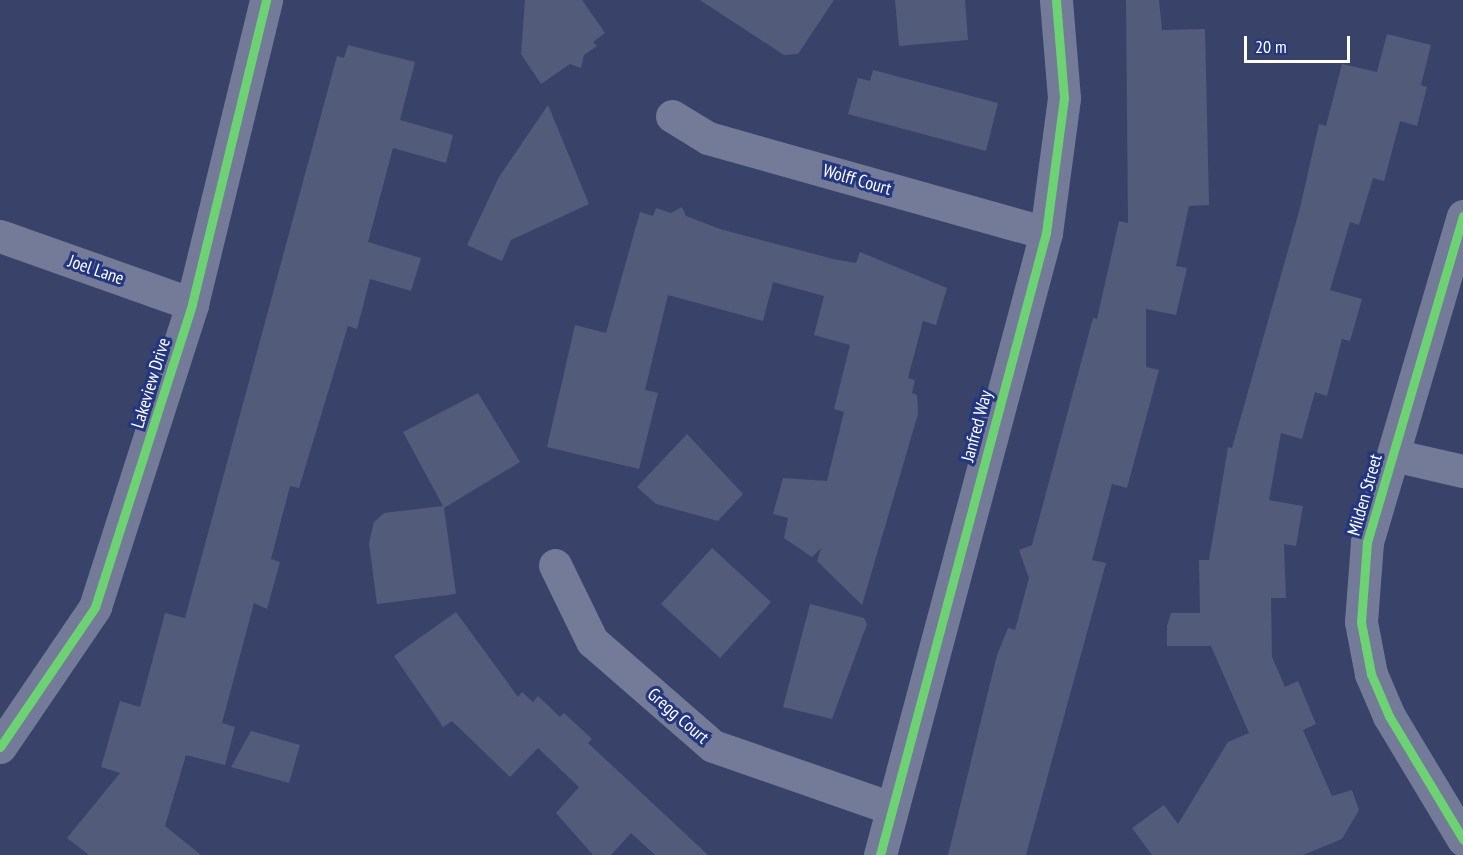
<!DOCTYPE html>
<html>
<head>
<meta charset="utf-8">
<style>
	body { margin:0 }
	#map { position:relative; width:1463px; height:855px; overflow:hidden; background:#39436a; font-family:"PT Sans Narrow",sans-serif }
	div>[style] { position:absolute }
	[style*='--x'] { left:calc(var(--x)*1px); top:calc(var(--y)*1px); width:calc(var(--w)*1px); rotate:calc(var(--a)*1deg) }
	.building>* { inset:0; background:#525b7a }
	.minor>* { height:33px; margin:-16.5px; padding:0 16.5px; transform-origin:16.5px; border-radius:16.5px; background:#747b98 }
	.cycleway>* { height:9px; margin:-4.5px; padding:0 4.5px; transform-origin:4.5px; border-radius:4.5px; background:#6cd273 }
	span { translate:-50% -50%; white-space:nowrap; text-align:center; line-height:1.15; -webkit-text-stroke:6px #24367f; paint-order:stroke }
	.street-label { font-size:18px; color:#fff }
	.scale { position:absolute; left:1244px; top:36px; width:106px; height:27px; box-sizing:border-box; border:3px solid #fff; border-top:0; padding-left:8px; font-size:18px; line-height:21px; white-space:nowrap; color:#fff; -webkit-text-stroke:4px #24367f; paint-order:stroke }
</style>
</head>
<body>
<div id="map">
	<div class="building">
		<div style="clip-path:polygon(525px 0,582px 0,605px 33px,593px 42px,597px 46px,584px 55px,581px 68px,570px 64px,541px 84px,521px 54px)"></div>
		<div style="clip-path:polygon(700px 0,834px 0,798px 54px,784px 55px)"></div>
		<div style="clip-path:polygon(895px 0,965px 0,968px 40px,899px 46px)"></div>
		<div style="clip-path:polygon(1126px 0,1159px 0,1162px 30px,1205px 29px,1209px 205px,1189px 206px,1176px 266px,1187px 268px,1176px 315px,1146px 309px,1146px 367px,1159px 370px,1127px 488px,1112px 484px,1092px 560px,1106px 563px,1026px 855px,948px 855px,997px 655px,1008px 628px,1015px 630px,1029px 578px,1019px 550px,1032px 545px,1093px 318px,1097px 319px,1119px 221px,1128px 223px)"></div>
		<div style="clip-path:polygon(1387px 34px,1431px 45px,1421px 85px,1427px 87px,1417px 126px,1400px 121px,1384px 181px,1373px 178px,1359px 225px,1350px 222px,1330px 290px,1362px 299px,1350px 341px,1342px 339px,1327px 396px,1315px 392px,1302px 439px,1281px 433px,1269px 500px,1303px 506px,1296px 546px,1284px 544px,1286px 598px,1271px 598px,1272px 657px,1285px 687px,1298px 681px,1316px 724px,1303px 730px,1332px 796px,1352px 790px,1359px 810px,1342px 839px,1303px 855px,1152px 855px,1132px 828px,1164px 805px,1178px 824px,1228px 742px,1249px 733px,1211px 646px,1167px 646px,1167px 626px,1171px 613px,1200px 613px,1199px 560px,1209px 560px,1228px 447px,1232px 448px,1300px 208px,1319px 124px,1326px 126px,1342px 64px,1377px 72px)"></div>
		<div style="clip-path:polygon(348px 45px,415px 62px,400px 120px,453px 135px,446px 163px,393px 148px,368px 242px,421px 258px,411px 291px,370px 279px,357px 329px,348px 326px,299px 488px,290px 486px,271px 559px,280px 562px,267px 609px,254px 603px,222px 723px,235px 727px,225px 765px,186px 755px,165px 826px,201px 855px,89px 855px,67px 838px,120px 773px,101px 767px,120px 701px,140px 707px,165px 613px,185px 618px,337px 56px,344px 58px)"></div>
		<div style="clip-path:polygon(873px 70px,998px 103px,986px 151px,848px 114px,858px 78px,870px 81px)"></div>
		<div style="clip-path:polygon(548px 105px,589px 204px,511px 240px,502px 261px,467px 245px,499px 177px)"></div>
		<div style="clip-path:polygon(682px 207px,686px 216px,720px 229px,833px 259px,856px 263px,860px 252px,947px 288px,936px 325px,923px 321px,908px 378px,915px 380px,912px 393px,917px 395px,918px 414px,862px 605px,817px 561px,821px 548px,812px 557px,784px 538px,788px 518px,773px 514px,783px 478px,827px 481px,844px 412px,834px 409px,850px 345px,814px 335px,824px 296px,773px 282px,763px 321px,668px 295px,645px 390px,658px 393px,639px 469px,547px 447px,575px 325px,606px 333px,640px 212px,653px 216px,656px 208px,671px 213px)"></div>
		<div style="clip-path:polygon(478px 393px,520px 462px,444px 508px,456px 594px,377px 604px,369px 543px,374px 522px,384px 513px,443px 506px,403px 432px)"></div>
		<div style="clip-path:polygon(687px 434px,743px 494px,718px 521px,656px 504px,637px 487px)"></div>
		<div style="clip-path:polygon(712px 548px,771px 602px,720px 658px,661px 604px)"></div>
		<div style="clip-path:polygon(810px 604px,864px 618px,867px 624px,832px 719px,783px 707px)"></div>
		<div style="clip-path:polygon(456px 612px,518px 697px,522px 692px,533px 702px,538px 696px,560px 717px,564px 713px,592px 739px,588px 743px,708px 855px,655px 855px,631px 833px,611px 855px,593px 855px,556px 813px,579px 787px,538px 748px,510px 777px,452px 721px,443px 727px,394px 656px)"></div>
		<div style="clip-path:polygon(251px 731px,300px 745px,289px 783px,231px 767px)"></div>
	</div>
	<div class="minor">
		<div style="--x:672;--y:116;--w:42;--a:31.4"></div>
		<div style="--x:708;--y:138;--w:351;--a:15.7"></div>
		<div style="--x:1463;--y:216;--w:340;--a:106.4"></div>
		<div style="--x:1367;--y:542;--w:80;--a:94.3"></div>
		<div style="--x:1361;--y:622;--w:53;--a:79.1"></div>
		<div style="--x:1371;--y:674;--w:46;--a:66.8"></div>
		<div style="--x:1389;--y:716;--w:144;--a:59"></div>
		<div style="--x:0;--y:236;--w:204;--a:19.5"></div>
		<div style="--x:1393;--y:455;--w:72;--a:12.9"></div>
		<div style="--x:555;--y:565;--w:85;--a:64"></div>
		<div style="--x:592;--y:641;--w:160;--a:41"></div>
		<div style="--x:713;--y:746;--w:188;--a:19.2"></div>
		<div style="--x:0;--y:747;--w:169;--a:-55.8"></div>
		<div style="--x:95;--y:607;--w:318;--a:-72.2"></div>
		<div style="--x:192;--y:304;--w:313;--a:-76.3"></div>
		<div style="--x:880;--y:855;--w:644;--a:-75.06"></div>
		<div style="--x:1046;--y:233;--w:136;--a:-82.4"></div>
		<div style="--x:1064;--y:98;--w:98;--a:-94.7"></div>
	</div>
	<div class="cycleway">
		<div style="--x:1463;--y:216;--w:340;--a:106.4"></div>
		<div style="--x:1367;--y:542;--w:80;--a:94.3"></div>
		<div style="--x:1361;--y:622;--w:53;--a:79.1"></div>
		<div style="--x:1371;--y:674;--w:46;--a:66.8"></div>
		<div style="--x:1389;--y:716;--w:144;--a:59"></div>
		<div style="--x:0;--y:747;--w:169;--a:-55.8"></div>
		<div style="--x:95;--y:607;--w:318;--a:-72.2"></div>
		<div style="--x:192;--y:304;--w:313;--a:-76.3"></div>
		<div style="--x:880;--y:855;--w:644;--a:-75.06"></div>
		<div style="--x:1046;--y:233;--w:136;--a:-82.4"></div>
		<div style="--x:1064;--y:98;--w:98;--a:-94.7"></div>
	</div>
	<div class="street-label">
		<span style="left:857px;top:180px;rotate:16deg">Wolff Court</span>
		<span style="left:96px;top:270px;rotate:19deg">Joel Lane</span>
		<span style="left:151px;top:383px;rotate:-73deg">Lakeview Drive</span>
		<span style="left:977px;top:426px;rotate:-75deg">Janfred Way</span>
		<span style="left:1365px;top:495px;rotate:-74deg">Milden Street</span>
		<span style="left:678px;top:716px;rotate:41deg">Gregg Court</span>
	</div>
	<div class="scale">20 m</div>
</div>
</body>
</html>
